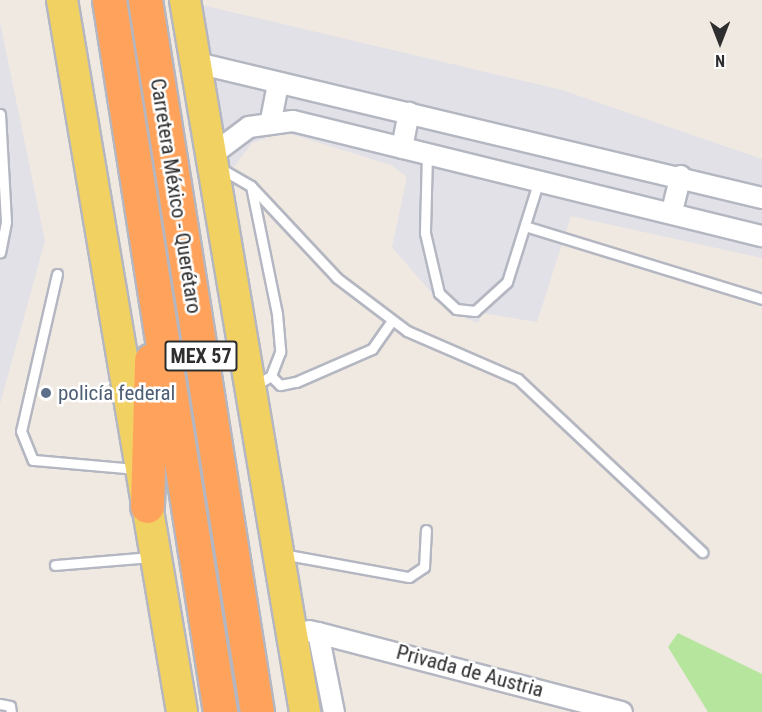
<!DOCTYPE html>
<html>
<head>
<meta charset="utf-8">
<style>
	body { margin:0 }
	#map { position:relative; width:762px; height:712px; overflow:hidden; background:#efe9e1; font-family:"Roboto Condensed",sans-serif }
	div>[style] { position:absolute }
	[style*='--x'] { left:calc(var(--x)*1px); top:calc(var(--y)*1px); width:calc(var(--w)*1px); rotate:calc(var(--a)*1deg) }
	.industrial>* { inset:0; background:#e3e1e8 }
	.green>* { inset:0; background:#b6e59e }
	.roads { filter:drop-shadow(2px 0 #b4b7c1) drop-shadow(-2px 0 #b4b7c1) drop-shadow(0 2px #b4b7c1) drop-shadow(0 -2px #b4b7c1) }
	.lane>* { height:9px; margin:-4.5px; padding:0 4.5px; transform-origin:4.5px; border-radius:4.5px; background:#fff }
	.street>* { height:20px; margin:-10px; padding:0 10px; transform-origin:10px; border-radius:10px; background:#fff }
	.primary>* { height:30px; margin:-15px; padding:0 15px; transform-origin:15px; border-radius:15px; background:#f2d163 }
	.highway>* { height:33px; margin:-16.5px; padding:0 16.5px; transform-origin:16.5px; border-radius:16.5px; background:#ffa35c }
	.dots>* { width:16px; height:16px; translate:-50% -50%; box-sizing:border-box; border:3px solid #fff; border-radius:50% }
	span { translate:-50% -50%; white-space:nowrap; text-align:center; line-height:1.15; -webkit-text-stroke:5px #fff; paint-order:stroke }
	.shield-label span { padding:2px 4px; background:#fff; border:2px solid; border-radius:4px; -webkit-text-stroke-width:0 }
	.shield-label { font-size:20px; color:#2e2e2e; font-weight:700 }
	.street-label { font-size:21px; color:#2e2e2e }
	.service-label { font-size:21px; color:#4e5e75 }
	.left { translate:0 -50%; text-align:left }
	.north { position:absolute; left:690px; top:12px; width:60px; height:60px; -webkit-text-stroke:4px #fff; paint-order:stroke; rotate:180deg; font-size:16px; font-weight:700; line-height:24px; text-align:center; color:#2e2e2e }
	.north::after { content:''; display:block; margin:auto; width:21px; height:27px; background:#2e2e2e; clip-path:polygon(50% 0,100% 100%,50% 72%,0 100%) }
</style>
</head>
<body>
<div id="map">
	<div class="industrial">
		<div style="clip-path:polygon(202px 5px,562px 90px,762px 159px,762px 258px,571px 216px,537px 322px,482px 313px,478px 323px,448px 312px,392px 247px,407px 177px,391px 165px,284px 132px,252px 143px,225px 179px)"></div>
		<div style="clip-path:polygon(0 22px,45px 241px,0 404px)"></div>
	</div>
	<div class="green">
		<div style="clip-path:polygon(678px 633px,762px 674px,762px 712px,708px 712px,668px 647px)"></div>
	</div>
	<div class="roads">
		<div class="lane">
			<div style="--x:0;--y:114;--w:108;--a:86.8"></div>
			<div style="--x:6;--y:222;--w:31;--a:101"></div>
			<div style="--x:427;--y:154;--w:79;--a:91.5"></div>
			<div style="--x:425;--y:233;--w:62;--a:76.9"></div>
			<div style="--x:439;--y:293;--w:23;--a:43"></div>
			<div style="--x:456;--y:309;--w:19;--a:6"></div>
			<div style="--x:475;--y:311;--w:43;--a:-42.2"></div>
			<div style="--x:507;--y:282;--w:107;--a:-72.6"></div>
			<div style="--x:218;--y:167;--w:38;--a:30"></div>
			<div style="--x:251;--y:186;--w:131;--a:78.5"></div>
			<div style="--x:277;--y:314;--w:38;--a:85"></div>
			<div style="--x:280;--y:352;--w:26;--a:111"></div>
			<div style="--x:271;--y:376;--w:20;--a:150"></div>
			<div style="--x:251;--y:186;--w:126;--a:46.9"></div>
			<div style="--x:337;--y:278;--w:88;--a:37.1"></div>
			<div style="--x:407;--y:331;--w:121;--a:23.4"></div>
			<div style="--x:518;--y:379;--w:253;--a:43.2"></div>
			<div style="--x:525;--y:226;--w:248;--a:17.1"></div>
			<div style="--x:57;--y:274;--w:161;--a:102.9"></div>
			<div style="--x:21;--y:431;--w:31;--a:68"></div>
			<div style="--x:33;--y:460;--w:103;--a:5"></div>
			<div style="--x:271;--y:376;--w:13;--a:45"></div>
			<div style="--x:280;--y:385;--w:16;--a:-11"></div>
			<div style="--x:296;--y:382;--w:83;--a:-23.5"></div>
			<div style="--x:372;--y:349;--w:35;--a:-55"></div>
			<div style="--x:282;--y:554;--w:129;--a:10.3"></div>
			<div style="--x:409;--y:577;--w:18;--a:-34"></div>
			<div style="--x:424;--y:567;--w:37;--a:-87"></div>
			<div style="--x:55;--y:565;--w:98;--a:-4.7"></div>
			<div style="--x:0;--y:704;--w:10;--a:11"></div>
			<div style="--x:10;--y:706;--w:6;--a:81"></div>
		</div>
		<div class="street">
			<div style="--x:197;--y:63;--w:581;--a:13.44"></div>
			<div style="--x:271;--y:120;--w:38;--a:-79"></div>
			<div style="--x:402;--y:148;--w:36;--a:-79"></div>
			<div style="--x:213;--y:154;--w:45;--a:-36.9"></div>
			<div style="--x:249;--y:127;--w:44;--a:-7.8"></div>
			<div style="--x:293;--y:121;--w:483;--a:13.8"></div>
			<div style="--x:672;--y:211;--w:36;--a:-76"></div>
			<div style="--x:309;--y:631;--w:9;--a:13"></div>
			<div style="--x:318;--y:633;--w:81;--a:78.6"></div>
			<div style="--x:318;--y:633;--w:314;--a:14.6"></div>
		</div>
		<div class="primary">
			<div style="--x:62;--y:0;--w:722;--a:80.43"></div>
			<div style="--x:185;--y:0;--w:722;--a:80.43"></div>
		</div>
		<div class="highway">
			<div style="--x:109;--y:0;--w:721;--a:81.14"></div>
			<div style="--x:145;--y:0;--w:721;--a:81.06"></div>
			<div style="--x:147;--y:506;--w:146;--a:-88.4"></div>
		</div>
	</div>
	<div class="dots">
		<div style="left:46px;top:393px;background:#5c6f8a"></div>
	</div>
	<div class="shield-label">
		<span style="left:201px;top:356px">MEX 57</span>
	</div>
	<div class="street-label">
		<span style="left:176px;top:196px;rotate:81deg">Carretera México - Querétaro</span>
		<span style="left:470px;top:671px;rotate:15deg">Privada de Austria</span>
	</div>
	<div class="service-label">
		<span class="left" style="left:58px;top:393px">policía federal</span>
	</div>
	<div class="north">N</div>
</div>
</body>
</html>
